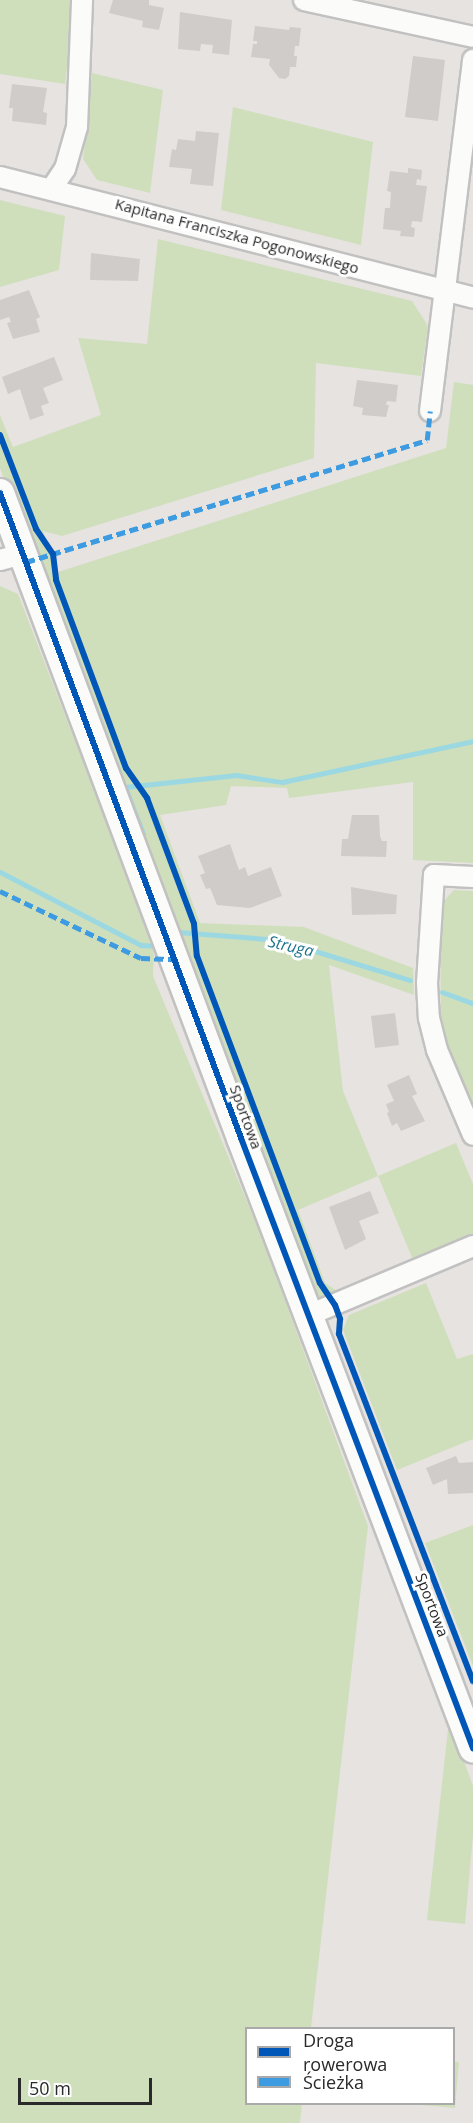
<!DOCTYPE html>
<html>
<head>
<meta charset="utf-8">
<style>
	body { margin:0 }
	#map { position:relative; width:473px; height:2123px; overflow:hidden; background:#e7e3e0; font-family:"Open Sans",sans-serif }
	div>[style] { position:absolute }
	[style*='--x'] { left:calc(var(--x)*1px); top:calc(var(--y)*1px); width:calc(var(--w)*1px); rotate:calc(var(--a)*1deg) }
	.green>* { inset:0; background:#cfdfbc }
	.stream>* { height:5px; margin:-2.5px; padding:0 2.5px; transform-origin:2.5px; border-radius:2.5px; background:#9bd8e1 }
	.building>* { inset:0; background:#cfccc9 }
	.roads { filter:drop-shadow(2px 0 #c2c1c1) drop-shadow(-2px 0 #c2c1c1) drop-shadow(0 2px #c2c1c1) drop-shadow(0 -2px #c2c1c1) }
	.street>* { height:20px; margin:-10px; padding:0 10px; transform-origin:10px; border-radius:10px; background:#fbfbfa }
	.secondary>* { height:28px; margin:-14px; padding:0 14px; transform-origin:14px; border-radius:14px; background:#fbfbfa }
	.quiet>* { height:4.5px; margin-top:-2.25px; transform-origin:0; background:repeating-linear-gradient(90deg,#3d9ce1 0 9px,transparent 0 13.5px) }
	.cycleway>* { height:6px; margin:-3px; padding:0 3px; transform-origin:3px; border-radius:3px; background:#0057b8 }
	span { translate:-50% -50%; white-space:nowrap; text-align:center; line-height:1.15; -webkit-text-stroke:6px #fff; paint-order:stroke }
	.street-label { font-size:15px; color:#2a2a2a }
	.water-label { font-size:16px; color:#1b738c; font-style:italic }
	.legend { position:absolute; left:245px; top:2027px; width:210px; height:78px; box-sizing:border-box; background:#fff; border:2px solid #aaa; margin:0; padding:8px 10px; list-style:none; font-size:18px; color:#2a2a2a }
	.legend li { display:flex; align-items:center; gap:12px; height:30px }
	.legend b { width:30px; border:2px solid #aaa }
	.scale { position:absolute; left:18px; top:2078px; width:134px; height:27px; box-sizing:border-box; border:3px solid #2a2a2a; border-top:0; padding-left:8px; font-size:18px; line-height:21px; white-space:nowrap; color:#2a2a2a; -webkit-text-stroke:4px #fff; paint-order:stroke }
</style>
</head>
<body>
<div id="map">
	<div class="green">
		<div style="clip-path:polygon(0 0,70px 0,73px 19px,65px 84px,0 74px)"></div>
		<div style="clip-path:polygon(92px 73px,163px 90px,150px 193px,97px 180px,83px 159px)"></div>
		<div style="clip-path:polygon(233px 107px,373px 142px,361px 245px,221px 210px)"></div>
		<div style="clip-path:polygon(0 200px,65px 216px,59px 270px,0 287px)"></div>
		<div style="clip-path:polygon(158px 239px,412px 301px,428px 326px,421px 376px,316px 363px,314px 458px,62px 536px,43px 531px,58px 572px,446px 448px,454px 382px,473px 385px,473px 863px,413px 860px,413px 782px,289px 798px,287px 788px,231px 786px,226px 805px,160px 815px,200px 923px,304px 927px,413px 968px,414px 995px,329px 965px,343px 1091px,378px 1176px,456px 1143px,473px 1184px,473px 1234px,413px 1260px,378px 1176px,298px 1210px,325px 1283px,339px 1292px,323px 1300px,313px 1297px,0 468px,0 415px,13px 447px,101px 415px,78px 338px,147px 344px)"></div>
		<div style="clip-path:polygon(0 586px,18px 594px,148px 929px,154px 954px,153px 976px,261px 1235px,368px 1526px,311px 2028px,246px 2028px,246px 2104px,302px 2104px,300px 2123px,0 2123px)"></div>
		<div style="clip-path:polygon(454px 890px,473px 891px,473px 1115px,441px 1035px,440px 905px)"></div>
		<div style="clip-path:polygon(426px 1283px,457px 1359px,473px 1354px,473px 1439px,397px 1470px,343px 1330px,349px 1315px)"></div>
		<div style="clip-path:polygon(473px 1525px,473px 1666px,425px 1543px)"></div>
		<div style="clip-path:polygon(449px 1720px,473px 1786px,473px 1835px,465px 1924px,427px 1920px)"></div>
		<div style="clip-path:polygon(454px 2062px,459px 2062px,455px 2108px,410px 2104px,454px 2104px)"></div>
	</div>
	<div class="stream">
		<div style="--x:143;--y:834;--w:50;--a:-111"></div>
		<div style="--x:125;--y:787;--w:112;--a:-6.2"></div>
		<div style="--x:236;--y:775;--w:47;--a:8.7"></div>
		<div style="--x:282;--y:782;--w:195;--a:-12.1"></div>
		<div style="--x:0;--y:872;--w:159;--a:27.4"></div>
		<div style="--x:141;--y:945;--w:15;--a:4"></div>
		<div style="--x:178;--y:932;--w:101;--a:4.5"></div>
		<div style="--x:279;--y:940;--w:137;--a:17"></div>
		<div style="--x:442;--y:992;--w:33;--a:20"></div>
	</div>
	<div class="building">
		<div style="clip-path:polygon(113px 0,149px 0,149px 5px,164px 8px,159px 30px,142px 27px,143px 21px,109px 13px)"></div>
		<div style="clip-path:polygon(180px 12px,232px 20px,229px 55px,212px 53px,213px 45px,201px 44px,200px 51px,178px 49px)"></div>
		<div style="clip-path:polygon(255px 26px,289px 30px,290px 27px,301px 28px,299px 46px,295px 46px,294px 56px,297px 56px,296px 67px,290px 67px,289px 76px,285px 79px,279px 78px,269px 65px,270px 59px,251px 57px,253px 44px,257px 44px,257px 41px,253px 41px)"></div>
		<div style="clip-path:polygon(413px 56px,445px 60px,438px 121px,405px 117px)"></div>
		<div style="clip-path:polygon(12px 84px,47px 88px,43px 112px,47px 113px,46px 125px,12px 121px,13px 108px,9px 108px)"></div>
		<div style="clip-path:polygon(196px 131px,219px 133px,213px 186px,190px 184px,192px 169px,169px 167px,172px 149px,176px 150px,178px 139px,195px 141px)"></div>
		<div style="clip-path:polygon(408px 168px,422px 170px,421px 180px,417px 179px,416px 185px,427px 186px,422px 222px,412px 221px,411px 227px,415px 228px,414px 237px,400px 236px,401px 231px,383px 229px,385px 208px,390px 208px,391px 192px,387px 191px,390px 171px,408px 173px)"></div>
		<div style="clip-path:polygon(91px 253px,140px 259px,138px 281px,90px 280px)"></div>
		<div style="clip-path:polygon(29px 290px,40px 317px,36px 319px,40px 332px,13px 339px,7px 323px,11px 322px,9px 317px,0 320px,0 300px)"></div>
		<div style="clip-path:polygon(54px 357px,63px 380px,43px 388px,49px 403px,41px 406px,44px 415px,30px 420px,20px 389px,8px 394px,2px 377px)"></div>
		<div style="clip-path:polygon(357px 380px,398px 385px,396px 402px,387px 401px,386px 405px,389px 405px,386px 417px,362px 415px,363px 408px,353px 406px)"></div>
		<div style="clip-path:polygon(352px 815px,379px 815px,380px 836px,382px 841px,387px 841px,386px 857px,341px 856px,342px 839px,348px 839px)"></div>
		<div style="clip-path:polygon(230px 844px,239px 870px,245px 867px,248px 876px,271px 867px,282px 896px,250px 908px,217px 905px,210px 888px,206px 889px,200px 875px,205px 873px,198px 856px)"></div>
		<div style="clip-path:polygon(351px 887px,397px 895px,396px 914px,352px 915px)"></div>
		<div style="clip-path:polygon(395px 1013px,399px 1045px,375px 1048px,371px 1016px)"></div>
		<div style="clip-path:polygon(409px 1075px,417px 1094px,412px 1096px,425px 1121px,401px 1131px,397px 1123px,392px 1126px,387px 1113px,389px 1112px,386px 1104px,394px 1101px,387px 1085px)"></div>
		<div style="clip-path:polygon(370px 1191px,379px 1213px,359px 1221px,366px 1239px,345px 1250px,329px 1207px)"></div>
		<div style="clip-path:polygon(456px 1456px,459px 1463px,473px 1462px,473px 1493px,448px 1494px,447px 1479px,433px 1485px,426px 1468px)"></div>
	</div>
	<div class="roads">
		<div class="street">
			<div style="--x:304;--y:0;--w:173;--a:12.3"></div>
			<div style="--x:0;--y:177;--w:488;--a:14.3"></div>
			<div style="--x:52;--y:188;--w:23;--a:-56"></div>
			<div style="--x:65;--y:169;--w:44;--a:-74.1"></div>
			<div style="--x:77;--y:127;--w:127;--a:-87.7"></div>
			<div style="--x:430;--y:411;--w:354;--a:-83"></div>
			<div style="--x:0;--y:560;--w:24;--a:-15"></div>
			<div style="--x:473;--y:877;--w:39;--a:-177"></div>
			<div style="--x:434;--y:875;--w:108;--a:93.7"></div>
			<div style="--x:427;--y:983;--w:35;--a:87"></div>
			<div style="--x:429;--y:1018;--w:33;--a:76"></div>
			<div style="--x:437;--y:1050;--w:92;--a:67"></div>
			<div style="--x:309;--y:1315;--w:178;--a:-22.8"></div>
		</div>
		<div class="secondary">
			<div style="--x:0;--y:493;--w:689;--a:69.51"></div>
			<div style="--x:241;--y:1138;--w:653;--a:69.18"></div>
		</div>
	</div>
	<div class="quiet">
		<div style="--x:26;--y:562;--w:419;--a:-16.9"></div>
		<div style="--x:427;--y:440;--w:29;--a:-84"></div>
		<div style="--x:0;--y:891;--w:156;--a:25.4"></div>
		<div style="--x:141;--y:958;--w:34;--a:2"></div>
	</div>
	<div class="cycleway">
		<div style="--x:0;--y:435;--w:101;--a:69"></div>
		<div style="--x:36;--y:529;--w:30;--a:56"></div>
		<div style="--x:53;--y:554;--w:26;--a:83"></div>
		<div style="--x:56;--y:580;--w:201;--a:69.6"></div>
		<div style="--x:126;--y:768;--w:37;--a:55"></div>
		<div style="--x:147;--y:798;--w:134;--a:69.5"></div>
		<div style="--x:194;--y:924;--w:32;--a:85"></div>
		<div style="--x:197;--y:956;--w:349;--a:69.4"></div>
		<div style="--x:320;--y:1283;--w:27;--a:56"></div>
		<div style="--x:335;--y:1305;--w:15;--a:70"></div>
		<div style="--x:340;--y:1319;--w:15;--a:94"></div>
		<div style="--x:339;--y:1334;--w:372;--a:68.9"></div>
		<div style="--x:0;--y:493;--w:689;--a:69.51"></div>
		<div style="--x:241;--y:1138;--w:653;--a:69.18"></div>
	</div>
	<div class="street-label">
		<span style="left:237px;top:236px;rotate:15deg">Kapitana Franciszka Pogonowskiego</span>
		<span style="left:246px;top:1117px;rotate:70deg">Sportowa</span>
		<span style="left:432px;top:1605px;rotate:69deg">Sportowa</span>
	</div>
	<div class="water-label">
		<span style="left:291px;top:946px;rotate:13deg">Struga</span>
	</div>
	<ul class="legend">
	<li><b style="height:8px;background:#0057b8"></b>Droga rowerowa</li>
	<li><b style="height:8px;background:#3d9ce1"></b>Ścieżka</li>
	</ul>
	<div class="scale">50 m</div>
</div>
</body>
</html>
